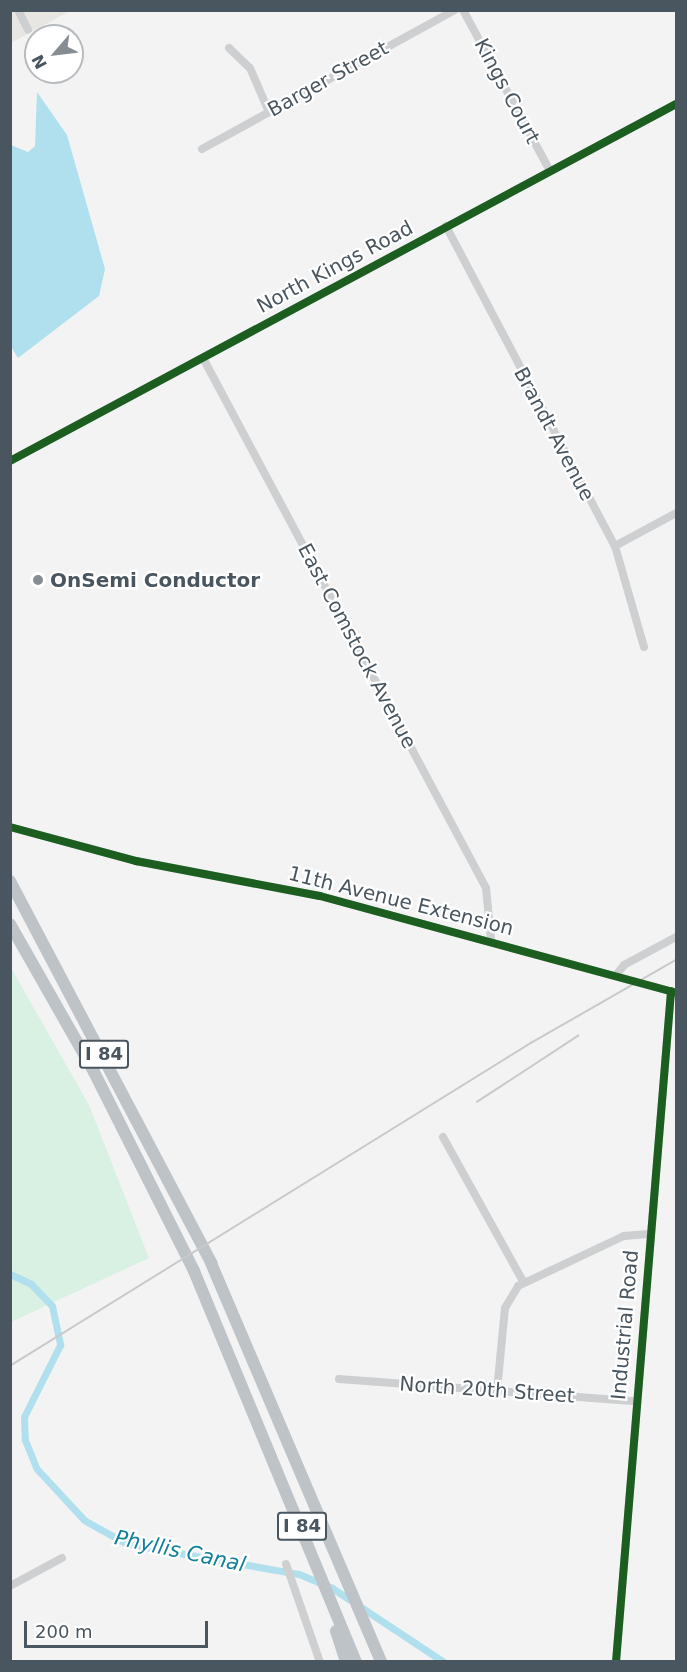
<!DOCTYPE html>
<html>
<head>
<meta charset="utf-8">
<style>
	body { margin:0 }
	#map { position:relative; width:687px; height:1672px; overflow:hidden; background:#f3f3f3; font-family:"DejaVu Sans",sans-serif }
	div>[style] { position:absolute }
	[style*='--x'] { left:calc(var(--x)*1px); top:calc(var(--y)*1px); width:calc(var(--w)*1px); rotate:calc(var(--a)*1deg) }
	.commercial>* { inset:0; background:#e7e6e2 }
	.green>* { inset:0; background:#d9f1e2 }
	.water>* { inset:0; background:#b0e0ed }
	.canal>* { height:7px; margin:-3.5px; padding:0 3.5px; transform-origin:3.5px; border-radius:3.5px; background:#b0e0ed }
	.minor>* { height:8px; margin:-4px; padding:0 4px; transform-origin:4px; border-radius:4px; background:#cdcfd1 }
	.highway>* { height:12px; margin:-6px; padding:0 6px; transform-origin:6px; border-radius:6px; background:#bec3c8 }
	.rail>* { height:1.5px; margin:-0.75px; padding:0 0.75px; transform-origin:0.75px; border-radius:0.75px; background:#c8c9cb }
	.cycleway>* { height:8px; margin:-4px; padding:0 4px; transform-origin:4px; border-radius:4px; background:#1b5e20 }
	.dots>* { width:16px; height:16px; translate:-50% -50%; box-sizing:border-box; border:3px solid #fff; border-radius:50% }
	span { translate:-50% -50%; white-space:nowrap; text-align:center; line-height:1.15; -webkit-text-stroke:4.5px #fff; paint-order:stroke }
	.shield-label span { padding:2px 4px; background:#fff; border:2px solid; border-radius:4px; -webkit-text-stroke-width:0 }
	.shield-label { font-size:18px; color:#4a565f; font-weight:700 }
	.street-label { font-size:20px; color:#4a565f }
	.poi-label { font-size:20px; color:#4a565f; font-weight:700 }
	.left { translate:0 -50%; text-align:left }
	.water-label { font-size:21px; color:#12809b; font-style:italic }
	.frame { position:absolute; inset:0; border:12px solid #4a565f; pointer-events:none }
	.north { position:absolute; left:24px; top:24px; width:60px; height:60px; box-sizing:border-box; background:#fff; border:2px solid #b7bbbf; border-radius:50%; rotate:242deg; font-size:16px; font-weight:700; line-height:24px; text-align:center; color:#4a565f }
	.north::after { content:''; display:block; margin:auto; width:21px; height:27px; background:#858d93; clip-path:polygon(50% 0,100% 100%,50% 72%,0 100%) }
	.scale { position:absolute; left:24px; top:1621px; width:184px; height:27px; box-sizing:border-box; border:3px solid #4a565f; border-top:0; padding-left:8px; font-size:18px; line-height:21px; white-space:nowrap; color:#4a565f; -webkit-text-stroke:4px #fff; paint-order:stroke }
</style>
</head>
<body>
<div id="map">
	<div class="commercial">
		<div style="clip-path:polygon(11px 11px,70px 11px,11px 43px)"></div>
	</div>
	<div class="green">
		<div style="clip-path:polygon(10px 966px,89px 1105px,149px 1258px,11px 1322px)"></div>
	</div>
	<div class="water">
		<div style="clip-path:polygon(37px 92px,67px 135px,105px 269px,99px 296px,18px 358px,10px 345px,11px 145px,28px 152px,35px 146px)"></div>
	</div>
	<div class="canal">
		<div style="--x:10;--y:1274;--w:23;--a:25"></div>
		<div style="--x:31;--y:1284;--w:30;--a:46"></div>
		<div style="--x:52;--y:1306;--w:40;--a:78"></div>
		<div style="--x:60;--y:1345;--w:80;--a:116.6"></div>
		<div style="--x:24;--y:1417;--w:23;--a:88"></div>
		<div style="--x:25;--y:1440;--w:31;--a:68"></div>
		<div style="--x:37;--y:1469;--w:69;--a:47.3"></div>
		<div style="--x:84;--y:1520;--w:49;--a:29.2"></div>
		<div style="--x:127;--y:1544;--w:175;--a:9.9"></div>
		<div style="--x:299;--y:1574;--w:36;--a:23"></div>
		<div style="--x:332;--y:1588;--w:134;--a:33.5"></div>
	</div>
	<div class="minor">
		<div style="--x:18;--y:10;--w:22;--a:63"></div>
		<div style="--x:463;--y:10;--w:183;--a:61.6"></div>
		<div style="--x:229;--y:48;--w:29;--a:44"></div>
		<div style="--x:250;--y:68;--w:48;--a:66.6"></div>
		<div style="--x:202;--y:149;--w:289;--a:-28.8"></div>
		<div style="--x:446;--y:226;--w:362;--a:62.2"></div>
		<div style="--x:615;--y:546;--w:105;--a:74"></div>
		<div style="--x:203;--y:358;--w:601;--a:61.9"></div>
		<div style="--x:486;--y:888;--w:51;--a:84.4"></div>
		<div style="--x:10;--y:461;--w:756;--a:-28.19"></div>
		<div style="--x:615;--y:546;--w:69;--a:-28.4"></div>
		<div style="--x:10;--y:827;--w:131;--a:15.1"></div>
		<div style="--x:136;--y:861;--w:187;--a:10.8"></div>
		<div style="--x:320;--y:896;--w:369;--a:15.2"></div>
		<div style="--x:616;--y:975;--w:13;--a:-51"></div>
		<div style="--x:624;--y:965;--w:59;--a:-28.3"></div>
		<div style="--x:443;--y:1137;--w:167;--a:61"></div>
		<div style="--x:339;--y:1379;--w:297;--a:4.3"></div>
		<div style="--x:497;--y:1391;--w:83;--a:-84.5"></div>
		<div style="--x:505;--y:1308;--w:26;--a:-59"></div>
		<div style="--x:518;--y:1286;--w:117;--a:-25.3"></div>
		<div style="--x:624;--y:1236;--w:24;--a:-5"></div>
		<div style="--x:286;--y:1564;--w:104;--a:70.9"></div>
		<div style="--x:10;--y:1586;--w:59;--a:-28.3"></div>
		<div style="--x:616;--y:1662;--w:673;--a:-85.31"></div>
	</div>
	<div class="highway">
		<div style="--x:10;--y:881;--w:432;--a:62.2"></div>
		<div style="--x:211;--y:1263;--w:434;--a:66.9"></div>
		<div style="--x:10;--y:924;--w:170;--a:60.4"></div>
		<div style="--x:94;--y:1072;--w:223;--a:63.3"></div>
		<div style="--x:194;--y:1271;--w:423;--a:67.5"></div>
		<div style="--x:336;--y:1631;--w:33;--a:72"></div>
	</div>
	<div class="rail">
		<div style="--x:477;--y:1102;--w:121;--a:-33.2"></div>
		<div style="--x:10;--y:1366;--w:613;--a:-31.8"></div>
		<div style="--x:531;--y:1043;--w:167;--a:-29.8"></div>
	</div>
	<div class="cycleway">
		<div style="--x:10;--y:461;--w:756;--a:-28.19"></div>
		<div style="--x:10;--y:827;--w:131;--a:15.1"></div>
		<div style="--x:136;--y:861;--w:187;--a:10.8"></div>
		<div style="--x:320;--y:896;--w:369;--a:15.2"></div>
		<div style="--x:616;--y:1662;--w:673;--a:-85.31"></div>
	</div>
	<div class="dots">
		<div style="left:38px;top:580px;background:#858d93"></div>
	</div>
	<div class="shield-label">
		<span style="left:104px;top:1054px">I 84</span>
		<span style="left:302px;top:1526px">I 84</span>
	</div>
	<div class="street-label">
		<span style="left:328px;top:79px;rotate:-29deg">Barger Street</span>
		<span style="left:507px;top:91px;rotate:62deg">Kings Court</span>
		<span style="left:335px;top:267px;rotate:-28deg">North Kings Road</span>
		<span style="left:554px;top:434px;rotate:62deg">Brandt Avenue</span>
		<span style="left:357px;top:646px;rotate:62deg">East Comstock Avenue</span>
		<span style="left:401px;top:901px;rotate:14deg">11th Avenue Extension</span>
		<span style="left:625px;top:1325px;rotate:-85deg">Industrial Road</span>
		<span style="left:487px;top:1390px;rotate:4deg">North 20th Street</span>
	</div>
	<div class="poi-label">
		<span class="left" style="left:50px;top:580px">OnSemi Conductor</span>
	</div>
	<div class="water-label">
		<span style="left:180px;top:1551px;rotate:12deg">Phyllis Canal</span>
	</div>
	<div class="frame"></div>
	<div class="north">N</div>
	<div class="scale">200 m</div>
</div>
</body>
</html>
